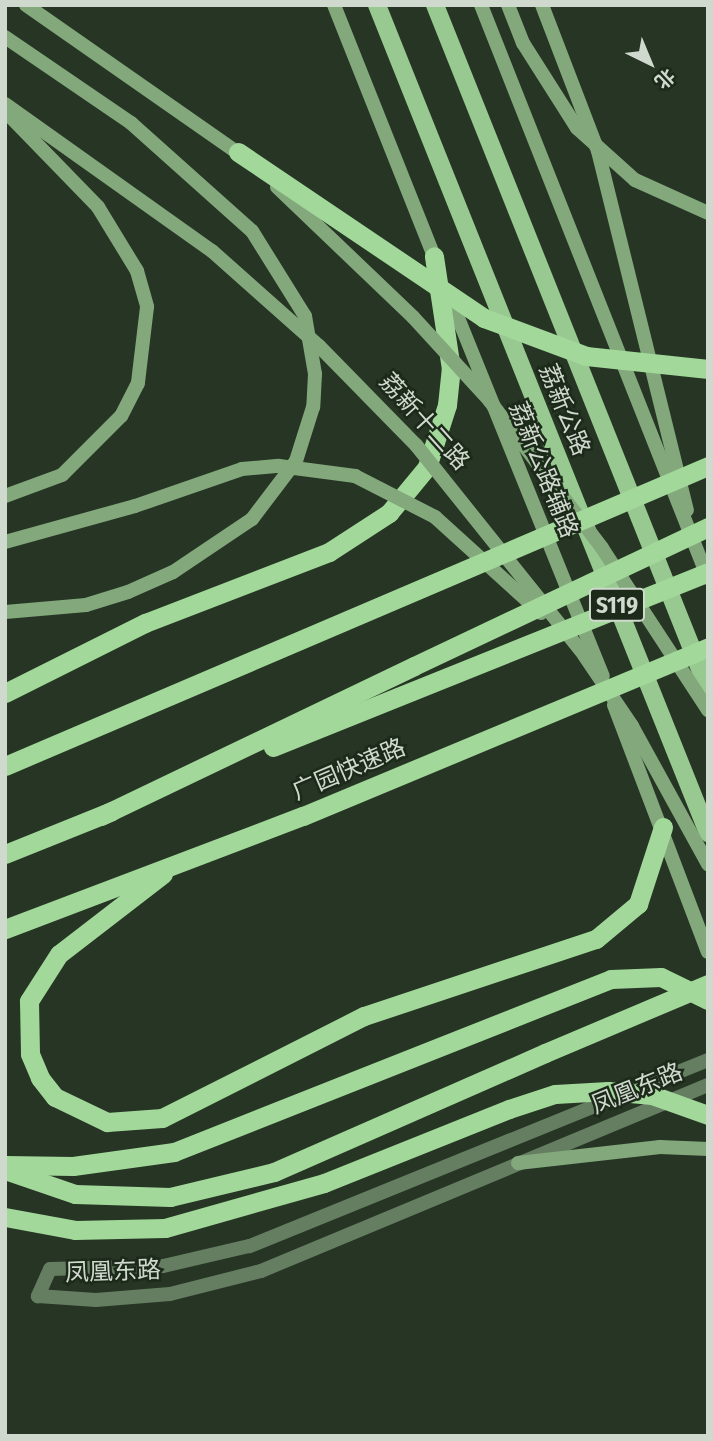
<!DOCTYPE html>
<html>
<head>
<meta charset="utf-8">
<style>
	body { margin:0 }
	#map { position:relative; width:713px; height:1441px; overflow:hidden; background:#263524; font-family:"Fira Sans Condensed","Noto Sans SC",sans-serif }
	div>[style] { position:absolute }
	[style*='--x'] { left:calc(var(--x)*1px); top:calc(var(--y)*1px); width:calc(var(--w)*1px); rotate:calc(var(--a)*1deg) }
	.tertiary>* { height:14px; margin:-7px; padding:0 7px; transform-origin:7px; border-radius:7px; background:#657d61 }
	.secondary>* { height:14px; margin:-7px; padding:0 7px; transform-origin:7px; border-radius:7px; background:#82a87c }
	.primary>* { height:18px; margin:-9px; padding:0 9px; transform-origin:9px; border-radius:9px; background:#98c990 }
	.trunk>* { height:19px; margin:-9.5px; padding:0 9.5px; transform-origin:9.5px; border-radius:9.5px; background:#a2d89a }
	.secondary-bridge>* { height:14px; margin:-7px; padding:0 7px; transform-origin:7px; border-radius:7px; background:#82a87c }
	.trunk-bridge>* { height:19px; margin:-9.5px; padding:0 9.5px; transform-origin:9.5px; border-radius:9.5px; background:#a2d89a }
	span { translate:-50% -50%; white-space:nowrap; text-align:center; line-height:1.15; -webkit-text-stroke:5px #1c2a1a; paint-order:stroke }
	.shield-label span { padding:2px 5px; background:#1c2a1a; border:2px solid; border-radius:5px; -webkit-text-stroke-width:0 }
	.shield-label { font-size:23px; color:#d0d9ce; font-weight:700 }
	.street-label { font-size:24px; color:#d0d9ce }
	.frame { position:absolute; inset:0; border:7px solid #d0d9ce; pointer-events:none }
	.north { position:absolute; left:615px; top:28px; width:70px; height:70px; -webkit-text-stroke:5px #1c2a1a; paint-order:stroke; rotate:137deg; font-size:19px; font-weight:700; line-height:28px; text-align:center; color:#d0d9ce }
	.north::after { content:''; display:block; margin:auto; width:24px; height:32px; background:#d0d9ce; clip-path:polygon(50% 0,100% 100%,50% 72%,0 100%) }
</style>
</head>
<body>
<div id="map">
	<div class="tertiary">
		<div style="--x:708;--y:1060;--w:495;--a:157.9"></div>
		<div style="--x:249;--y:1246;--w:88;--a:166.9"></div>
		<div style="--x:163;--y:1266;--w:113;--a:178.5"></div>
		<div style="--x:50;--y:1269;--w:30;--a:114"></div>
		<div style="--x:38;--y:1296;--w:58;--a:3.9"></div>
		<div style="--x:96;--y:1300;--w:74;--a:-4.6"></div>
		<div style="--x:170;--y:1294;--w:94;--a:-14.2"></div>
		<div style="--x:261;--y:1271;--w:484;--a:-22.6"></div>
	</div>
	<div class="secondary">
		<div style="--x:334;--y:5;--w:279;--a:68.3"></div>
		<div style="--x:481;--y:5;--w:616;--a:68.39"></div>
		<div style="--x:542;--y:5;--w:156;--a:69"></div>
		<div style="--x:598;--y:151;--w:370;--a:76.1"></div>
		<div style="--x:5;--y:37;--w:153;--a:34.3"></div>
		<div style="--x:131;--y:123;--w:162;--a:41.8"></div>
		<div style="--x:252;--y:231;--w:100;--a:58.1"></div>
		<div style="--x:305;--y:316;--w:59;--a:80.2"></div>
		<div style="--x:315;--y:374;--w:33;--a:93"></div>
		<div style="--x:313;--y:407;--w:57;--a:107.5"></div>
		<div style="--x:296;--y:461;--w:73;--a:127.2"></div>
		<div style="--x:252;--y:519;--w:95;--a:146.1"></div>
		<div style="--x:173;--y:572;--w:49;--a:156"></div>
		<div style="--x:128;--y:592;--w:44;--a:162.8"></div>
		<div style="--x:86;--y:605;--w:81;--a:175.1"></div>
		<div style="--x:5;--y:111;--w:134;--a:45.9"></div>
		<div style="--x:98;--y:207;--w:75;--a:58.6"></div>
		<div style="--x:137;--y:271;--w:37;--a:74"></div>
		<div style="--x:147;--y:307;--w:77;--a:96.8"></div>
		<div style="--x:138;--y:383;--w:37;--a:117"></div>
		<div style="--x:121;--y:416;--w:83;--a:135"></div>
		<div style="--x:62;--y:475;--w:61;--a:159.8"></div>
		<div style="--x:448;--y:293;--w:413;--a:68"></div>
		<div style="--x:5;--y:542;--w:135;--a:-15.5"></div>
		<div style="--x:614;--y:705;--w:264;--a:69.2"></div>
		<div style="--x:518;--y:1163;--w:143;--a:-6.4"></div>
		<div style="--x:660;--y:1147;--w:48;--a:2.4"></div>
	</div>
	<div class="primary">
		<div style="--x:377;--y:5;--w:892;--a:68.21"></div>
		<div style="--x:435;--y:5;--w:736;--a:68.24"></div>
	</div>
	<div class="trunk">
		<div style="--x:5;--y:693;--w:157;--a:-26.6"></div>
		<div style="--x:145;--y:623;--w:197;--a:-21.1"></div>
		<div style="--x:329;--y:552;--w:72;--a:-33"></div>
		<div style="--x:389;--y:513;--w:60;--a:-50.4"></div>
		<div style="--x:427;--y:467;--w:65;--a:-72.1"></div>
		<div style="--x:447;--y:405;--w:36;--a:-84"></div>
		<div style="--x:451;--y:369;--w:114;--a:-98.6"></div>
		<div style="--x:101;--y:816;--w:347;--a:-25.6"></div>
		<div style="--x:5;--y:854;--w:115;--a:-21.9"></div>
		<div style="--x:163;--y:874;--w:131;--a:142.4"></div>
		<div style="--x:59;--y:954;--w:56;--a:122.6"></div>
		<div style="--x:29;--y:1001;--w:53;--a:88.9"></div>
		<div style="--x:30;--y:1054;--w:26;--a:67"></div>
		<div style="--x:40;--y:1078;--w:24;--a:52"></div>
		<div style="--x:55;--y:1097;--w:58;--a:25.7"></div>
		<div style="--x:107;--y:1122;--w:55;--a:-4.2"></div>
		<div style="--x:162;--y:1118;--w:226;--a:-26.8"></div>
		<div style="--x:364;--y:1016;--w:244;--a:-18.4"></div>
		<div style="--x:596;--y:939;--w:55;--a:-39.8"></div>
		<div style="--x:638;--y:904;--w:81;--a:-72"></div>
		<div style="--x:5;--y:929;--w:319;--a:-20.8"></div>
		<div style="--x:5;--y:1165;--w:68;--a:0.8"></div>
		<div style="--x:73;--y:1166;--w:102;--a:-7.9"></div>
		<div style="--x:174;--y:1152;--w:470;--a:-21.6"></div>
		<div style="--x:611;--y:979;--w:50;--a:-2.3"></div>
		<div style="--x:661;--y:977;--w:52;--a:26.1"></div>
		<div style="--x:5;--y:1170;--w:74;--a:18.9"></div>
		<div style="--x:75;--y:1194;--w:95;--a:1.8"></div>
		<div style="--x:170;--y:1197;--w:107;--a:-13.5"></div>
		<div style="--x:274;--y:1172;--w:296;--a:-23.7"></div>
		<div style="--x:5;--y:1217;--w:71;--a:10.5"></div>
		<div style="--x:75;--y:1230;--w:90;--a:-1.3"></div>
		<div style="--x:165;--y:1228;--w:165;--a:-15.8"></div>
		<div style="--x:324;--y:1183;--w:199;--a:-21.8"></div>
	</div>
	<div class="secondary-bridge">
		<div style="--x:26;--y:5;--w:266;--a:34.9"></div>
		<div style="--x:508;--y:5;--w:41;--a:68.5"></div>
		<div style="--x:523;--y:43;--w:101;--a:57.6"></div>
		<div style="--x:577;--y:128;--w:78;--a:41.9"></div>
		<div style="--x:635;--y:180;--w:80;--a:24.3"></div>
		<div style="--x:5;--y:104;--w:254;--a:35.4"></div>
		<div style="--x:212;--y:251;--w:143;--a:41.6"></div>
		<div style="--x:319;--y:346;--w:139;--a:45.6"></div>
		<div style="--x:416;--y:445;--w:269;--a:51.3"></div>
		<div style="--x:584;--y:655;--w:86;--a:55.9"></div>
		<div style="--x:632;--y:726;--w:158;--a:61.2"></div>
		<div style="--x:277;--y:187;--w:188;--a:43.7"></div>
		<div style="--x:413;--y:317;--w:113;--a:47.5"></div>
		<div style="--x:489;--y:400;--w:186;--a:52.6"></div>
		<div style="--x:602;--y:548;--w:194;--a:56.8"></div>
		<div style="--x:135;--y:506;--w:113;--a:-19.1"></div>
		<div style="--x:242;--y:469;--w:37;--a:-5"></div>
		<div style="--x:279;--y:466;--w:77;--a:7.5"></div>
		<div style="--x:355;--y:476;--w:90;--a:27.1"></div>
		<div style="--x:435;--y:517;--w:143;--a:42.2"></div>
	</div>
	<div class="trunk-bridge">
		<div style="--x:238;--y:152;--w:297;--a:34"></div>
		<div style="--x:484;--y:318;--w:109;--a:20.4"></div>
		<div style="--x:586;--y:356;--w:123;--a:6.1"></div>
		<div style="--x:414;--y:666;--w:325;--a:-25.3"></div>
		<div style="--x:273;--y:747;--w:469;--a:-21.9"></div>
		<div style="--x:5;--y:766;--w:764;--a:-23.11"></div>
		<div style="--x:303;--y:816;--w:439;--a:-22.6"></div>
		<div style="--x:545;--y:1053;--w:177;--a:-22.9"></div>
		<div style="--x:509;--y:1109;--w:48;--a:-18.1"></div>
		<div style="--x:555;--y:1094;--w:53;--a:-3.2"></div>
		<div style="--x:608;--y:1091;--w:44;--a:5.2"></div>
		<div style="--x:652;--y:1095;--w:59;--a:19.7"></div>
	</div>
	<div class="shield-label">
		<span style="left:617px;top:605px">S119</span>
	</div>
	<div class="street-label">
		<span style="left:564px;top:410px;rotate:68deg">荔新公路</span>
		<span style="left:424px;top:422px;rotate:48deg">荔新十二路</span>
		<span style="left:543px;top:470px;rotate:68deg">荔新公路辅路</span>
		<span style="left:349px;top:770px;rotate:-23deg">广园快速路</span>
		<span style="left:637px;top:1089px;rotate:-22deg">凤凰东路</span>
		<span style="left:113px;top:1272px;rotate:-2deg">凤凰东路</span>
	</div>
	<div class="frame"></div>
	<div class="north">北</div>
</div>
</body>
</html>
